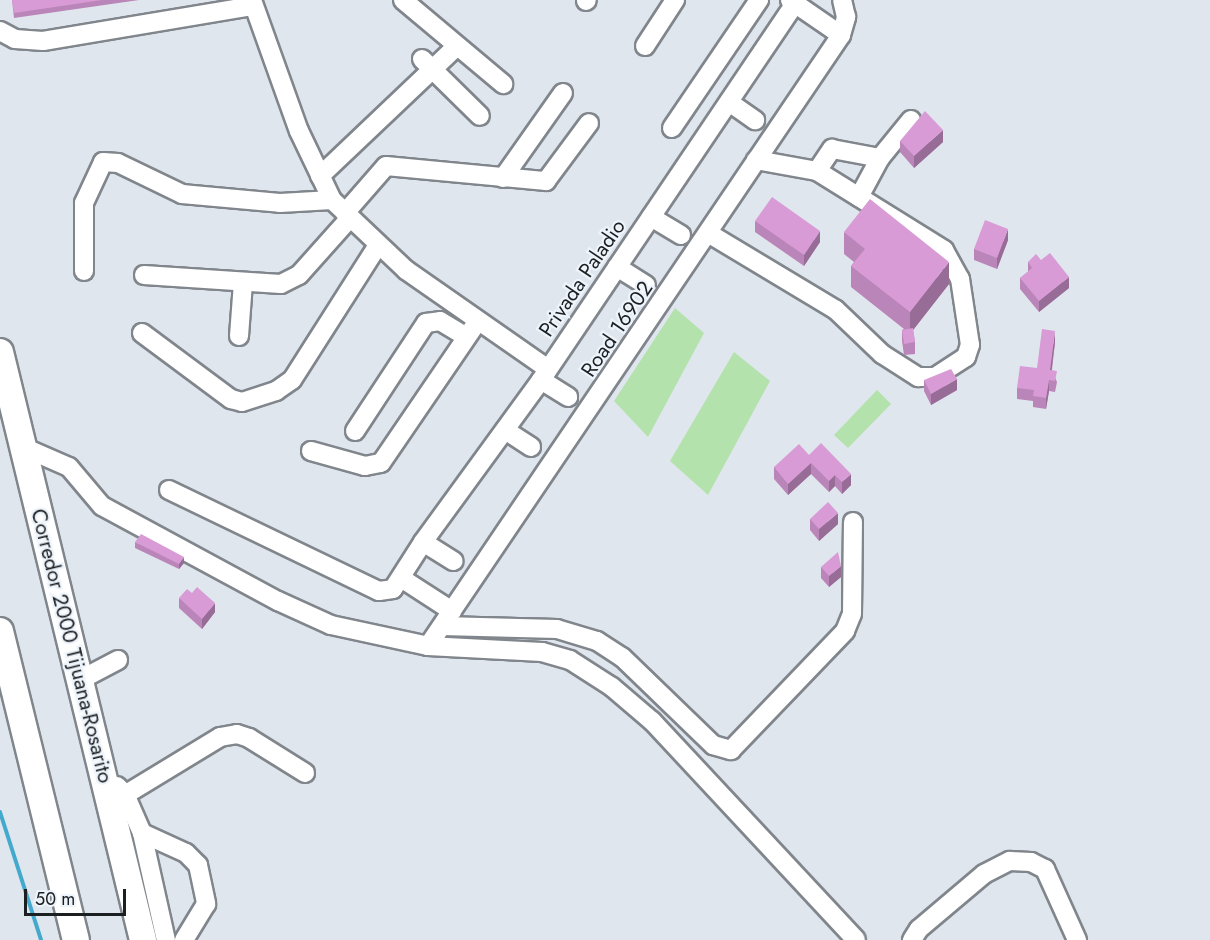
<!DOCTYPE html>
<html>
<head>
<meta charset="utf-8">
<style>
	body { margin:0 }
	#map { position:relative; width:1210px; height:940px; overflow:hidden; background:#e0e6ed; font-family:Jost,sans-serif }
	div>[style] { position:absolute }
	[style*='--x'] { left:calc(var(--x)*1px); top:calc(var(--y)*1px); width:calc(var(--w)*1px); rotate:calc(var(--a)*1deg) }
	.green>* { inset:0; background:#b3e2ac }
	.stream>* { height:4px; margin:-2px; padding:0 2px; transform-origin:2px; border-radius:2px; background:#43aace }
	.roads { filter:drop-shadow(2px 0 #80868c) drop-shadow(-2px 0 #80868c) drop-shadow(0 2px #80868c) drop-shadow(0 -2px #80868c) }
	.minor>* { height:18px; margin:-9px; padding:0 9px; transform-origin:9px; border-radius:9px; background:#fff }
	.highway>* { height:26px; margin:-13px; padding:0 13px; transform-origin:13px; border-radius:13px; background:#fff }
	.wall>* { inset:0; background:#ba85b8 }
	.shaded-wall>* { inset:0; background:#976c96 }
	.building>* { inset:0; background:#d89bd6 }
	span { translate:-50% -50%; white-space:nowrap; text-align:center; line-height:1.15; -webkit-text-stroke:4.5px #edf4fb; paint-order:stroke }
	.street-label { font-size:21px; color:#1c1f21 }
	.scale { position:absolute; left:24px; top:889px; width:102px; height:27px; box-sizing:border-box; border:3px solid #1c1f21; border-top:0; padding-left:8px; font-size:18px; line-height:21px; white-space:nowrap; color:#1c1f21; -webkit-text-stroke:4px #edf4fb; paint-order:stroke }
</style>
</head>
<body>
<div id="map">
	<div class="green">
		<div style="clip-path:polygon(675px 308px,704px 333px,648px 437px,614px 401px)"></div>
		<div style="clip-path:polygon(734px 352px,770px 381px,708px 495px,670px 461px)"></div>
		<div style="clip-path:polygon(877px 390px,891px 404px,848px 448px,834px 435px)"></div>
	</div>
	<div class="stream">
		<div style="--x:0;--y:812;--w:134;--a:72.2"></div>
	</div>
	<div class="roads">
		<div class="minor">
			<div style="--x:252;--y:0;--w:139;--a:70.3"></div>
			<div style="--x:299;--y:131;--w:76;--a:64.4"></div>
			<div style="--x:332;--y:200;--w:102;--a:43.4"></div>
			<div style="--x:406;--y:270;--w:173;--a:34.9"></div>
			<div style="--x:403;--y:0;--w:131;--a:40"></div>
			<div style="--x:790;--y:0;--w:62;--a:34.5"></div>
			<div style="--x:586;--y:1;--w:1;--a:-45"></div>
			<div style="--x:0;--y:31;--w:17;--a:28"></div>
			<div style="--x:15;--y:39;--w:28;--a:4"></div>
			<div style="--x:43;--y:41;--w:213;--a:-9.5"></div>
			<div style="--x:645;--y:46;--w:55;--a:-56.9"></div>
			<div style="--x:422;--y:59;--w:81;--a:44.5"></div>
			<div style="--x:729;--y:102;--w:32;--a:35"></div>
			<div style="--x:672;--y:128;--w:155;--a:-55.8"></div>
			<div style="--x:817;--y:171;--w:27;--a:-56"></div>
			<div style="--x:832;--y:149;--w:49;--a:10.6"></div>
			<div style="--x:320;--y:176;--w:189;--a:-43.5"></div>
			<div style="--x:503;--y:178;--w:104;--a:-54.8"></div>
			<div style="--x:859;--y:197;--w:44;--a:-61.7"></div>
			<div style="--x:880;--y:158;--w:49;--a:-50.8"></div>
			<div style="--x:345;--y:213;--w:62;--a:-48.9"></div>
			<div style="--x:386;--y:166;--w:161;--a:5.4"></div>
			<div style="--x:546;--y:181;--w:72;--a:-53.4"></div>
			<div style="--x:651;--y:217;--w:35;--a:31"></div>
			<div style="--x:708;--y:233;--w:149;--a:31"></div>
			<div style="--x:836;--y:310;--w:64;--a:43.7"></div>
			<div style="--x:882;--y:354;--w:43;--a:32.6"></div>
			<div style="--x:918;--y:377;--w:17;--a:0"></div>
			<div style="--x:935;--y:377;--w:37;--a:-33"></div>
			<div style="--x:966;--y:357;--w:13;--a:-72"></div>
			<div style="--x:970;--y:345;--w:67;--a:-98.6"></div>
			<div style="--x:960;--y:279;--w:33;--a:-119"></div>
			<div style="--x:944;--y:250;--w:150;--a:-148.1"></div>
			<div style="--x:817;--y:171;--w:62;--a:-169.8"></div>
			<div style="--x:617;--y:267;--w:34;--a:32"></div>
			<div style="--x:84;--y:271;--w:68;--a:-90"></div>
			<div style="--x:84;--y:203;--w:45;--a:-65.1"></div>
			<div style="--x:103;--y:162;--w:15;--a:4"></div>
			<div style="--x:118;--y:163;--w:71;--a:25.8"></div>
			<div style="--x:182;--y:194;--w:98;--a:5.2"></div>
			<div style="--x:280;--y:203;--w:52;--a:-3.3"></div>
			<div style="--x:144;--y:275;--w:137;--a:3.8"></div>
			<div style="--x:281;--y:284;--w:20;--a:-27"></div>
			<div style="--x:299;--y:275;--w:76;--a:-48.2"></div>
			<div style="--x:142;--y:333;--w:111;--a:36.6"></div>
			<div style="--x:231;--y:399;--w:11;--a:15"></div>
			<div style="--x:242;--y:402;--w:36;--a:-18"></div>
			<div style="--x:276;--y:391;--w:19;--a:-35"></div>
			<div style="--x:292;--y:380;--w:160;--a:-57.5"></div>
			<div style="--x:239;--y:336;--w:53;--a:-85.7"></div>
			<div style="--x:541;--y:380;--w:32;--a:32"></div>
			<div style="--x:505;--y:430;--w:31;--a:33"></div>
			<div style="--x:355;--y:431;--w:129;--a:-56.7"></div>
			<div style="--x:426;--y:323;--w:14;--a:-8"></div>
			<div style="--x:440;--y:321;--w:31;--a:31"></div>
			<div style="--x:23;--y:447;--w:50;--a:23.5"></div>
			<div style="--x:69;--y:467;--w:51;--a:49.8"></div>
			<div style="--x:102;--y:506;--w:200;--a:28.4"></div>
			<div style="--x:278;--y:601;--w:58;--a:24.4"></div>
			<div style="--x:331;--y:625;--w:99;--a:12.2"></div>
			<div style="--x:428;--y:646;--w:114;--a:3"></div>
			<div style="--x:542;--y:652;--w:29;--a:16"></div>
			<div style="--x:570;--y:660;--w:50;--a:32.7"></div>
			<div style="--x:612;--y:687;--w:52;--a:40.4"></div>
			<div style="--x:652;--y:721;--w:299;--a:47"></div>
			<div style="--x:311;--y:451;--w:56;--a:15.5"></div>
			<div style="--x:365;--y:466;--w:16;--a:-11"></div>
			<div style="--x:381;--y:463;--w:172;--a:-55.7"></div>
			<div style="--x:169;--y:490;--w:233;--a:25.7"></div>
			<div style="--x:379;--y:591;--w:14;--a:-8"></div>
			<div style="--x:393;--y:589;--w:56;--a:-57.4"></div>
			<div style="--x:423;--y:542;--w:200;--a:-53.9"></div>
			<div style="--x:541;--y:380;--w:458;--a:-56"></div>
			<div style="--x:423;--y:542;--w:36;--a:32"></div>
			<div style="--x:401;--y:578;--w:61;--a:32.9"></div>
			<div style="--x:442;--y:626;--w:115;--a:1.5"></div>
			<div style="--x:557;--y:629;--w:42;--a:16.7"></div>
			<div style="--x:597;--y:641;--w:30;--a:33"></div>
			<div style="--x:622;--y:657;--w:127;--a:44"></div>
			<div style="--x:713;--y:745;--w:19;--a:16"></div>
			<div style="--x:731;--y:750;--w:165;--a:-46.2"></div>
			<div style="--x:845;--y:631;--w:18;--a:-68"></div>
			<div style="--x:852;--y:614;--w:92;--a:-89.4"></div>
			<div style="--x:428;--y:646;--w:737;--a:-55.94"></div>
			<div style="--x:841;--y:35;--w:19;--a:-74"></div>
			<div style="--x:846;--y:17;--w:17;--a:-103"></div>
			<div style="--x:80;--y:680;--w:43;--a:-27.8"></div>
			<div style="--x:117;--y:786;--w:11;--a:45"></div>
			<div style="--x:125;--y:794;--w:43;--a:66.4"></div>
			<div style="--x:142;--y:833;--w:110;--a:77.4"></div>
			<div style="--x:110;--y:804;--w:129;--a:-31.3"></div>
			<div style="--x:220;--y:737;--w:17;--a:-10"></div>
			<div style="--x:237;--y:734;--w:13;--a:18"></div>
			<div style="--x:249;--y:738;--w:66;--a:32"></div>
			<div style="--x:142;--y:833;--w:48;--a:24.4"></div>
			<div style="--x:186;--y:853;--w:17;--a:45"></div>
			<div style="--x:198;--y:865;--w:40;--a:78"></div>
			<div style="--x:206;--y:904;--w:42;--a:121.4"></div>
			<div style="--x:912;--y:940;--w:13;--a:-58"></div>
			<div style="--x:919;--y:929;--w:85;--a:-40.2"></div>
			<div style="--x:984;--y:874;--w:29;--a:-27"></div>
			<div style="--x:1010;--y:861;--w:21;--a:3"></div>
			<div style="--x:1031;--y:862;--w:16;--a:27"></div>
			<div style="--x:1045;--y:869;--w:78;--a:65.7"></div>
		</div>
		<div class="highway">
			<div style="--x:0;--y:352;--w:605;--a:76.33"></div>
			<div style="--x:0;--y:631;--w:318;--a:76.2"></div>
		</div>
	</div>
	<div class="wall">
		<div style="clip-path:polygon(12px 0,139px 0,14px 18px)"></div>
		<div style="clip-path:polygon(900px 141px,943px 142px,914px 168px,900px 152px)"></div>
		<div style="clip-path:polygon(755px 221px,820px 242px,804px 266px,755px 232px)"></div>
		<div style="clip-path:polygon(844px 232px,949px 284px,913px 330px,915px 342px,915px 354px,904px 355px,902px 341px,902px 330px,904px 329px,851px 287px,851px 266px,854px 262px,844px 254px)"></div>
		<div style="clip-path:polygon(1008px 240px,997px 269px,974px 260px,974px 249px)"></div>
		<div style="clip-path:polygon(1041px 260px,1069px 288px,1039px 312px,1020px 289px,1020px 278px,1028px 272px,1028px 262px)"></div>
		<div style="clip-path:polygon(1055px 342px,1052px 370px,1057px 382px,1055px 392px,1049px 391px,1046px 409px,1033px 407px,1033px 401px,1017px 399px,1017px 388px,1037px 368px)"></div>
		<div style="clip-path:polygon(924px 380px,957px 390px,931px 405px,924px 391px)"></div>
		<div style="clip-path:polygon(809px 455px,851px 485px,842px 494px,835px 486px,829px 492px,811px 474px,788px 495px,774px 479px,774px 467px)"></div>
		<div style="clip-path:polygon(810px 519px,838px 524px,819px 541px,810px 530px)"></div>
		<div style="clip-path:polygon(135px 542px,184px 563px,179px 569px,135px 548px)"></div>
		<div style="clip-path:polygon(821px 567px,841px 577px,829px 587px,821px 578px)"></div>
		<div style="clip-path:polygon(179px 598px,215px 612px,202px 629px,179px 608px)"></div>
	</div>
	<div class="shaded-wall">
		<div style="clip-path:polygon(943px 130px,943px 142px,914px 168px,914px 156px)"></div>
		<div style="clip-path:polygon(1008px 229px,1008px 240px,997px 269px,997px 258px)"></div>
		<div style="clip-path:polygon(820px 231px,820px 242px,804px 266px,804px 255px)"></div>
		<div style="clip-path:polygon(949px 262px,949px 284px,910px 334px,910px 312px)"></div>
		<div style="clip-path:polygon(1069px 277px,1069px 288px,1039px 312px,1039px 301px)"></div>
		<div style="clip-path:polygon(1055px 331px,1055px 342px,1050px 381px,1050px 370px)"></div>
		<div style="clip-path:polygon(957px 379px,957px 390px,931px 405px,931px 394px)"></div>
		<div style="clip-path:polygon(1049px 380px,1049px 391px,1046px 409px,1046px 398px)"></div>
		<div style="clip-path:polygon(811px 463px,811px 474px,788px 495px,788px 484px)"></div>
		<div style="clip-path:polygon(851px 474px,851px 485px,842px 494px,842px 482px)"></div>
		<div style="clip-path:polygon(835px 475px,835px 486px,829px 492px,829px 481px)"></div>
		<div style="clip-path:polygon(838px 513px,838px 524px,819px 541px,819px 529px)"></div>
		<div style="clip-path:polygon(184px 557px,184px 563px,179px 569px,179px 564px)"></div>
		<div style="clip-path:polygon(841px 566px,841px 577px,829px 587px,829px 576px)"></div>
		<div style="clip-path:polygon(215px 603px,215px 612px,202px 629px,202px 619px)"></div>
	</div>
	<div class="building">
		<div style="clip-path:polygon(12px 0,102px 0,14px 13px)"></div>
		<div style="clip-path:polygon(925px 111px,943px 130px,914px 156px,900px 141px)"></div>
		<div style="clip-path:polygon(772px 197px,820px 231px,804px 255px,755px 221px)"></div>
		<div style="clip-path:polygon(870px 199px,949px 262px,910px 312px,851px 266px,865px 249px,844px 232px)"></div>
		<div style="clip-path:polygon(985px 220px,1008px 229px,997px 258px,974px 249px)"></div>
		<div style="clip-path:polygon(1050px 253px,1069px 277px,1039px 301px,1020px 278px,1032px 268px,1028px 262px,1036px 254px,1041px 260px)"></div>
		<div style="clip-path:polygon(913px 328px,915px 342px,904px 344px,902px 330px)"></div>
		<div style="clip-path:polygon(1042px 329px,1055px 331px,1050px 370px,1057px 371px,1055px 381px,1049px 380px,1046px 398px,1033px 396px,1034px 390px,1017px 388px,1020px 366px,1037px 368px)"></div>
		<div style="clip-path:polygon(951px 369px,957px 379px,931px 394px,924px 380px)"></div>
		<div style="clip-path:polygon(821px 443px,851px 474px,842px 482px,835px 475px,829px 481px,811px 463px,788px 484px,774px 467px,799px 444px,809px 455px)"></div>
		<div style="clip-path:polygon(828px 502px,838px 513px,819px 529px,810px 519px)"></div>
		<div style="clip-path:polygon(141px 534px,184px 557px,179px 564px,135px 542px)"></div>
		<div style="clip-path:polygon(838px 552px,841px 566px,829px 576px,821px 567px)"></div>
		<div style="clip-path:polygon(197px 587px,215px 603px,202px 619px,179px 598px,187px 589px,192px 593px)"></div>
	</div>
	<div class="street-label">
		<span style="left:582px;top:278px;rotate:-56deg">Privada Paladio</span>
		<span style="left:617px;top:329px;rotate:-56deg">Road 16902</span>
		<span style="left:72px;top:646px;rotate:76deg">Corredor 2000 Tijuana-Rosarito</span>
	</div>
	<div class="scale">50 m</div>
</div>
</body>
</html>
